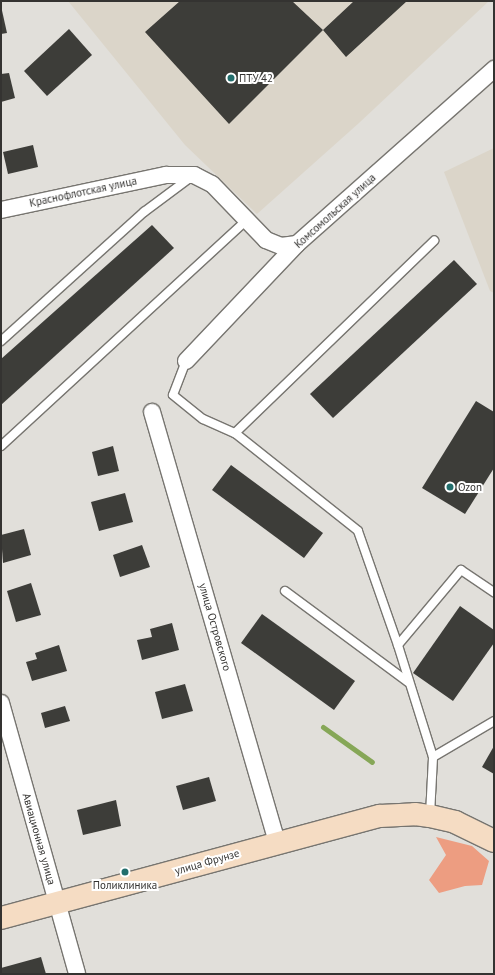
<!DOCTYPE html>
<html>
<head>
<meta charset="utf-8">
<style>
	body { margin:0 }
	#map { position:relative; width:495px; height:975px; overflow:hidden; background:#e1dfda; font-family:"PT Sans",sans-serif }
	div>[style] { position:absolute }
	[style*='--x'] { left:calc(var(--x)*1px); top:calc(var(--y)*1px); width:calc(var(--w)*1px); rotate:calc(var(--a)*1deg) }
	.built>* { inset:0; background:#dbd5c9 }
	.green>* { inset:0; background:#ed9d81 }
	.stream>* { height:5px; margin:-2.5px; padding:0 2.5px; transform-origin:2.5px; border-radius:2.5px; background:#86a757 }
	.building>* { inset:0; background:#3d3d39 }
	.roads { filter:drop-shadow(1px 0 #777570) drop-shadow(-1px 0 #777570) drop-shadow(0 1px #777570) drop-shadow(0 -1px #777570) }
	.lane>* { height:8px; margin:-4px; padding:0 4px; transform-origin:4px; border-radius:4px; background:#fff }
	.street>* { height:16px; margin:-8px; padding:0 8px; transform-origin:8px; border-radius:8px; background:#fff }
	.secondary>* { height:22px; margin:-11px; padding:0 11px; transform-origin:11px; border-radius:11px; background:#f5dcc3 }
	.dots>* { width:11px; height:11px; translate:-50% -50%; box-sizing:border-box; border:2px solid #fff; border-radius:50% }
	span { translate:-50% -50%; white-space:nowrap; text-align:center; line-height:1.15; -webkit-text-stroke:4px #fff; paint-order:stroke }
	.poi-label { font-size:11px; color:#343331 }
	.left { translate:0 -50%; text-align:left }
	.street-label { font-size:11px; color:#343331 }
	.frame { position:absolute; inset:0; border:2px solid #343331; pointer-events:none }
</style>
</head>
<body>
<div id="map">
	<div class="built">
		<div style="clip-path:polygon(68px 1px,489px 1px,359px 123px,257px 214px,185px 145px)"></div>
		<div style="clip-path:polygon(494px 148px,494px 293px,490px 291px,444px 172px)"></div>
	</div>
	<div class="green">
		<div style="clip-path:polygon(436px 837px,472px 846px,489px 861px,482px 885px,465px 886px,439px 893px,429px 880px,446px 855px)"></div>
	</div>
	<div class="stream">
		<div style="--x:323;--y:727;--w:60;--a:35.5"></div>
	</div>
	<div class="building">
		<div style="clip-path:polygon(180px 1px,292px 1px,323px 30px,354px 1px,407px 1px,346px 57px,323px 30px,229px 124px,145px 32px)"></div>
		<div style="clip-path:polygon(1px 6px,7px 33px,1px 34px)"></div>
		<div style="clip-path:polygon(69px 29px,92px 55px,47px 96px,24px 71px)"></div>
		<div style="clip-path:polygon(9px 73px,15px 98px,1px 102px,1px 74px)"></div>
		<div style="clip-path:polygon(33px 145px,38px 167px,8px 174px,3px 152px)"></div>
		<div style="clip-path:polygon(152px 225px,174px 248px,1px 405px,1px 359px)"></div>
		<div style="clip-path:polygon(454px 260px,477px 284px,333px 418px,310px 394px)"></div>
		<div style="clip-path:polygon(476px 401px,494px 412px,494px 468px,465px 514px,422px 488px)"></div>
		<div style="clip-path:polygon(113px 446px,119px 471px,98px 476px,92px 452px)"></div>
		<div style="clip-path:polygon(231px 465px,323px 533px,304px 558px,212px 490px)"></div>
		<div style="clip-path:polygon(125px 493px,133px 522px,99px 531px,91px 502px)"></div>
		<div style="clip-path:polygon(24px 529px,31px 555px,3px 563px,1px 535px)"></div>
		<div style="clip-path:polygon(142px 545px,150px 567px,120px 577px,113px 555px)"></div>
		<div style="clip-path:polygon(31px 583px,41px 615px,16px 622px,7px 591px)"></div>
		<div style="clip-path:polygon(460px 606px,494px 630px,494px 643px,453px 701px,413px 673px)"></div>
		<div style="clip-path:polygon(262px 614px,355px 681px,334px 710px,241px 643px)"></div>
		<div style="clip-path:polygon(172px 623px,179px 650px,142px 660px,137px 640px,152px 637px,150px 629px)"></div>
		<div style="clip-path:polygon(59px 645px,67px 671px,32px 681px,26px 662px,37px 659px,35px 653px)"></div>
		<div style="clip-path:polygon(185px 684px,193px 711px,162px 719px,155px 692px)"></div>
		<div style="clip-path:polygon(65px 706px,70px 721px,45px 728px,41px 713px)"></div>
		<div style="clip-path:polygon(494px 746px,494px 774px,482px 767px)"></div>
		<div style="clip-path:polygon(209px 777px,216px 801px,183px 810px,176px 786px)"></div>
		<div style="clip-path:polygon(116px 800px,121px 826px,83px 835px,77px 810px)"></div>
		<div style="clip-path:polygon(41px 957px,46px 974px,1px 974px,1px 968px)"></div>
	</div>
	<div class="roads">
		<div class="lane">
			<div style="--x:1;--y:341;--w:193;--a:-42.1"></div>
			<div style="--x:144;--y:212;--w:59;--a:-36.7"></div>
			<div style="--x:186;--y:361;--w:36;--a:111"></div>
			<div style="--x:173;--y:395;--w:38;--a:39"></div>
			<div style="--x:203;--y:419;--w:35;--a:24"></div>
			<div style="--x:235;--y:433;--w:157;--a:38.5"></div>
			<div style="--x:358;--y:531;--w:121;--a:70.7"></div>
			<div style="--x:235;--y:433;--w:277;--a:-44"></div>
			<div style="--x:1;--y:446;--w:334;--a:-42.6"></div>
			<div style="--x:285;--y:591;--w:153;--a:36.5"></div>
			<div style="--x:433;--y:757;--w:71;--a:-30.5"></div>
			<div style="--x:430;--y:815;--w:58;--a:-87"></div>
			<div style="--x:433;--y:757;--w:117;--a:-107.4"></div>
			<div style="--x:398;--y:645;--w:98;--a:-50"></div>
			<div style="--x:461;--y:570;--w:40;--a:34"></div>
		</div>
		<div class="street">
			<div style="--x:1;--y:210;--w:169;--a:-12"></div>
			<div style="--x:166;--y:175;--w:28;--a:0"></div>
			<div style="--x:194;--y:175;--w:20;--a:27"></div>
			<div style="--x:212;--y:184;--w:78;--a:46"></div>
			<div style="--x:266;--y:240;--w:16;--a:22"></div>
			<div style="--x:281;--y:246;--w:16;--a:-7"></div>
			<div style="--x:186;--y:361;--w:161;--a:-46.5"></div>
			<div style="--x:297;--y:244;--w:264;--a:-41.6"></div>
			<div style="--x:152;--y:412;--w:449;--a:73.8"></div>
			<div style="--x:1;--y:703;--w:281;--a:74.3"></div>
		</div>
		<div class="secondary">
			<div style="--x:1;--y:918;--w:392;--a:-15.1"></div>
			<div style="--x:380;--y:816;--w:35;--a:-3"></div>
			<div style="--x:415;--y:814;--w:15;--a:8"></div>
			<div style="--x:430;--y:816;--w:26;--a:13"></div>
			<div style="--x:455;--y:822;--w:43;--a:26"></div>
		</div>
	</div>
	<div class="dots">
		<div style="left:231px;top:78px;background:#226e6c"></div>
		<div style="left:450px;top:487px;background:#226e6c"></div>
		<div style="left:125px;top:872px;background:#226e6c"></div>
	</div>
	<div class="poi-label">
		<span class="left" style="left:239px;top:78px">ПТУ 42</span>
		<span class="left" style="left:458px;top:487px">Ozon</span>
		<span style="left:125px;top:885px">Поликлиника</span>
	</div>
	<div class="street-label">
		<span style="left:83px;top:192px;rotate:-12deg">Краснофлотская улица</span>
		<span style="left:335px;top:211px;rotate:-42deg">Комсомольская улица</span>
		<span style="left:215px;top:627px;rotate:74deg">улица Островского</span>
		<span style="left:39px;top:839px;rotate:74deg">Авиационная улица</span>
		<span style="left:207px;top:862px;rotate:-16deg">улица Фрунзе</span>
	</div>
	<div class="frame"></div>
</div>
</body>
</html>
